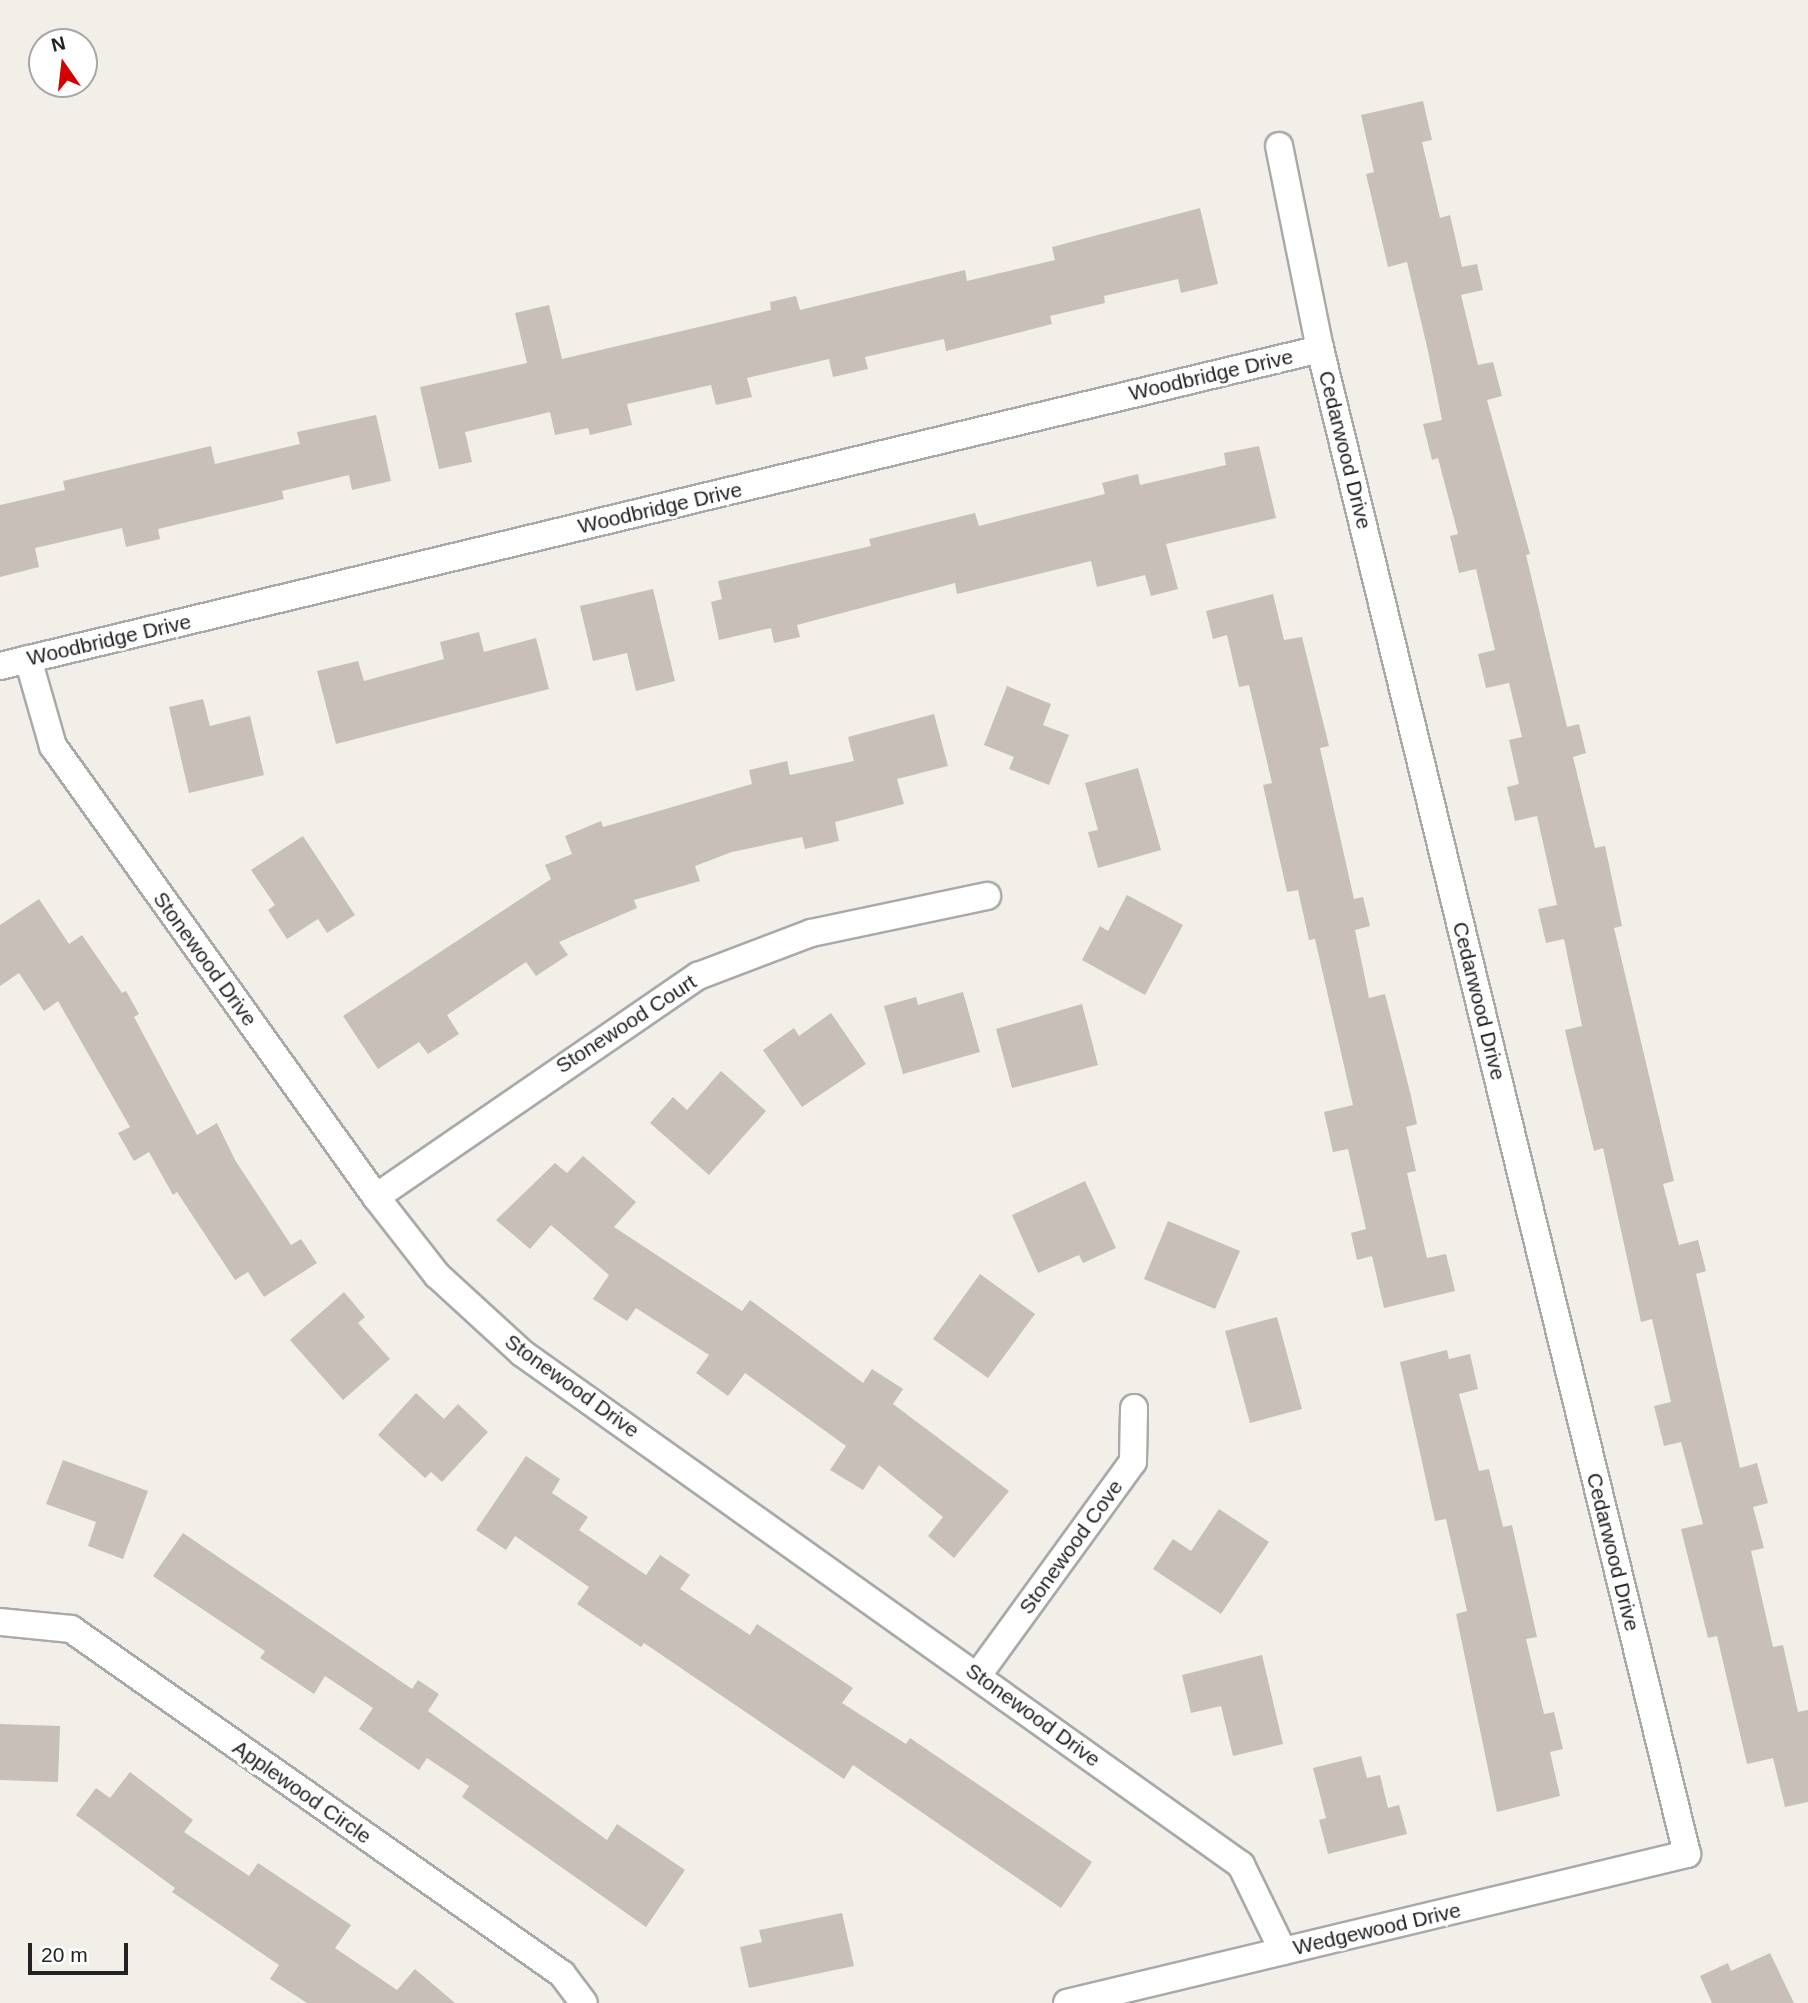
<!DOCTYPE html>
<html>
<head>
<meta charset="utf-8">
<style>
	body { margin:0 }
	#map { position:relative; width:1808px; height:2003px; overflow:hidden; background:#f2efe9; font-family:Helvetica,sans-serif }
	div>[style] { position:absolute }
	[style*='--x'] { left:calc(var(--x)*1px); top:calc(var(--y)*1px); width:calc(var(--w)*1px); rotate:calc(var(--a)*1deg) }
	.building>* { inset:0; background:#c7bfb8 }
	.roads { filter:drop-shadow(2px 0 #a9a9a9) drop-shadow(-2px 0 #a9a9a9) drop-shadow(0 2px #a9a9a9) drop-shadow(0 -2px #a9a9a9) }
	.minor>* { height:26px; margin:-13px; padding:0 13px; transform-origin:13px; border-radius:13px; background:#fff }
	span { translate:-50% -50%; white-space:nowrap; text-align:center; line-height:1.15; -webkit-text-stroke:6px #fff; paint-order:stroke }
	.street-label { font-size:21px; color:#222 }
	.north { position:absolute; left:28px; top:28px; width:70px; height:70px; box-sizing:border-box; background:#fff; border:2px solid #a7a7a7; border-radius:50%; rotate:346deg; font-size:19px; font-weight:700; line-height:28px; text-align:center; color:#222 }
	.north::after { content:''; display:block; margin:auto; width:24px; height:32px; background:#d40000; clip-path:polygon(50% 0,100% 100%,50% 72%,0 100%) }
	.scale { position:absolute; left:28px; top:1943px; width:100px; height:32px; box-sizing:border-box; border:4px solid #222; border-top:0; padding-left:9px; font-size:21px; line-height:24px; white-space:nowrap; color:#222; -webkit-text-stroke:5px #fff; paint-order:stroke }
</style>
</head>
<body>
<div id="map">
	<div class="building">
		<div style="clip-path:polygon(1423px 101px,1432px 140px,1422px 142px,1440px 218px,1450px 215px,1462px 267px,1477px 264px,1483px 290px,1461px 295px,1478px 365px,1493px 362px,1502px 396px,1487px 400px,1530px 554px,1526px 555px,1567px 727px,1579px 724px,1586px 753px,1573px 757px,1595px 848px,1605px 846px,1622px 926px,1614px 928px,1674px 1181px,1663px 1184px,1679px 1245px,1698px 1240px,1706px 1271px,1696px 1274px,1740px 1468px,1757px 1463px,1768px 1503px,1753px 1507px,1764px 1548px,1751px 1551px,1773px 1647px,1783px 1645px,1798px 1712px,1808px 1710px,1808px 1802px,1785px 1807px,1773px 1758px,1747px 1764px,1717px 1636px,1708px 1638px,1681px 1529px,1703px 1524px,1681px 1442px,1664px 1446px,1654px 1406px,1671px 1402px,1652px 1319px,1641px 1322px,1603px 1148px,1594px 1151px,1574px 1069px,1565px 1030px,1582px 1026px,1564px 939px,1546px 943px,1538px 909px,1557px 905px,1537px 816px,1515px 821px,1507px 787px,1519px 784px,1509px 740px,1522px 737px,1509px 683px,1486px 688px,1478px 654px,1495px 650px,1476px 569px,1459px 573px,1450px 536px,1458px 534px,1438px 458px,1432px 460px,1423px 424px,1442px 420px,1428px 351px,1407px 262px,1388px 267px,1366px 174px,1374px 172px,1361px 115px)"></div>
		<div style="clip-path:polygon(1200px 208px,1218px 284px,1181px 293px,1178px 279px,1104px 296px,1105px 303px,1050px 316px,1052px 324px,946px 351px,944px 339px,865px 357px,868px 369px,833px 377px,829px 359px,747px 378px,752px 397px,716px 405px,711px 385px,627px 404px,632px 425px,590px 435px,588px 428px,555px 435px,550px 412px,465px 432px,472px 462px,439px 469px,420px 387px,527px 363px,515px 313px,549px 305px,562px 359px,771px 310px,770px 302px,796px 296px,800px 310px,965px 270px,967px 281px,1055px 260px,1052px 247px)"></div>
		<div style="clip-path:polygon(376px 415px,391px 481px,352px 490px,349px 475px,282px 491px,284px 499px,158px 529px,160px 539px,126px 547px,122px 528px,35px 548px,39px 567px,0 577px,0 505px,65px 490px,63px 481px,211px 446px,215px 464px,300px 444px,297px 432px)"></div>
		<div style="clip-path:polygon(1259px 446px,1276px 518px,1166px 544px,1178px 589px,1151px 596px,1145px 575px,1097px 587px,1091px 561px,957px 594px,955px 583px,797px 625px,800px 637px,774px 643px,771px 628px,719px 640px,711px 602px,722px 599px,718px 581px,871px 546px,869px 539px,975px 513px,979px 526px,1105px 494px,1102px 483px,1138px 474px,1140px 485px,1226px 465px,1224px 453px)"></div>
		<div style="clip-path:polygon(653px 589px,675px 681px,636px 691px,627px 653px,593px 661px,580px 606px)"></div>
		<div style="clip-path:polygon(1273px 594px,1284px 640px,1302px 637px,1329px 746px,1320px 748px,1354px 899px,1363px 897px,1370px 926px,1355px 930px,1369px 998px,1385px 994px,1410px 1092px,1417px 1124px,1406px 1127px,1416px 1171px,1407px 1173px,1427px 1258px,1446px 1254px,1455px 1291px,1384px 1308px,1372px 1256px,1357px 1260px,1351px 1233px,1366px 1229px,1348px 1149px,1333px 1152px,1324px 1112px,1353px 1105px,1315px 939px,1309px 940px,1298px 890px,1287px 892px,1263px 785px,1272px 783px,1249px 685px,1239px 687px,1227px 635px,1213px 639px,1206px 611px)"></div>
		<div style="clip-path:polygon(479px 632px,484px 652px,536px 638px,549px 689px,336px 744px,317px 671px,358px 661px,364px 681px,444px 659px,440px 642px)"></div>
		<div style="clip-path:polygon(1007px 686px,1051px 704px,1043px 725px,1069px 735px,1049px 785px,1009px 769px,1014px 757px,984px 745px)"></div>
		<div style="clip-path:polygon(203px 699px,210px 726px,250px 716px,264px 775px,189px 793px,169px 707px)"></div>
		<div style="clip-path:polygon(934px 714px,948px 766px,897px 779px,904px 804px,835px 822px,839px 841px,805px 849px,802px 837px,732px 852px,695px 866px,700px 881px,634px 900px,637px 908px,559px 942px,568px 955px,536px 976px,526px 962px,447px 1015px,459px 1034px,428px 1054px,419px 1042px,378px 1069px,343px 1016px,551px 879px,545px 865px,572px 854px,565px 836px,601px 821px,603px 827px,752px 784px,749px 770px,787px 761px,790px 775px,854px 761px,848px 737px)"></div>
		<div style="clip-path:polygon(1138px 768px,1161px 850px,1098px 868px,1088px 832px,1098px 830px,1085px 783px)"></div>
		<div style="clip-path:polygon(303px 836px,355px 915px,327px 933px,318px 919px,287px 939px,268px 910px,275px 905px,251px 870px)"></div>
		<div style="clip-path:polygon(1127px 895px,1183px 925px,1145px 995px,1082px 960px,1100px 926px,1108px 931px)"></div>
		<div style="clip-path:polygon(39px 899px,69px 944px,82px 935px,122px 993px,126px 991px,139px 1014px,134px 1017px,197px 1135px,217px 1123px,235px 1160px,291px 1245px,301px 1239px,317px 1263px,264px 1297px,248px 1272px,235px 1280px,177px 1192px,173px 1195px,149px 1152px,134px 1161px,118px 1133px,130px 1127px,58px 1001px,44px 1011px,19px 973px,0 986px,0 925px)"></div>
		<div style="clip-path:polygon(963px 992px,980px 1052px,903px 1074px,884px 1006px,916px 997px,918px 1005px)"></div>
		<div style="clip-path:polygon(1082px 1004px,1098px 1065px,1012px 1088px,996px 1029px)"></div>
		<div style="clip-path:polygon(831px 1013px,866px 1064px,802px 1107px,763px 1050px,794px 1028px,799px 1036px)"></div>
		<div style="clip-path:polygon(721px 1071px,766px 1111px,709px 1175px,650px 1123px,673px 1097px,687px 1110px)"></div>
		<div style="clip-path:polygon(583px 1156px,636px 1202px,614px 1227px,742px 1311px,750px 1300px,863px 1383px,872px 1369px,903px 1389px,893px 1404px,1009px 1491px,954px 1558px,928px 1536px,943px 1517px,879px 1465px,863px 1490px,830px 1470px,846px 1446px,745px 1373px,728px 1396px,696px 1373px,709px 1355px,636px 1308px,627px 1321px,593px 1299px,609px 1275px,551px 1225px,530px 1249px,496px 1220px,555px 1163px,567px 1173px)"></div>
		<div style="clip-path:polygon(1085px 1181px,1116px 1248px,1083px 1263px,1079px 1255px,1038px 1273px,1012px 1215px)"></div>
		<div style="clip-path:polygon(1168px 1221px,1240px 1251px,1215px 1309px,1144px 1279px)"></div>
		<div style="clip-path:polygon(980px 1274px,1035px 1314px,988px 1378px,933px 1339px)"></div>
		<div style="clip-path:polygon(344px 1292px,365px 1317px,358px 1323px,390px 1359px,343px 1400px,290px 1340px)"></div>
		<div style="clip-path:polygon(1277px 1317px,1302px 1409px,1250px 1423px,1225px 1331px)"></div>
		<div style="clip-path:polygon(1447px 1350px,1449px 1359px,1470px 1354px,1478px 1389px,1459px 1394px,1479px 1471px,1489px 1469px,1503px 1527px,1512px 1525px,1537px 1637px,1526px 1639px,1544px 1714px,1554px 1712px,1563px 1749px,1550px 1752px,1560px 1796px,1497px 1812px,1456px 1614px,1467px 1611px,1446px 1519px,1435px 1521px,1400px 1362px)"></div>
		<div style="clip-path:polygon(416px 1393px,444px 1419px,458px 1404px,488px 1432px,442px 1482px,431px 1472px,425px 1478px,378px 1435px)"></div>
		<div style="clip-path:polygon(526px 1456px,560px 1479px,552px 1493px,588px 1517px,579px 1530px,646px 1575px,660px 1555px,690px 1575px,680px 1589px,750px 1635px,757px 1624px,853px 1688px,842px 1703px,906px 1744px,910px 1738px,1092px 1862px,1061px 1908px,853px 1765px,844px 1779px,644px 1643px,641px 1647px,577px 1604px,589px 1587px,515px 1536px,506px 1550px,476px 1530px)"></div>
		<div style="clip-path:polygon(63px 1460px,148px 1491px,123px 1559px,88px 1546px,96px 1522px,46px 1504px)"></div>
		<div style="clip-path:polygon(1219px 1509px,1269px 1542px,1221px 1614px,1153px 1569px,1173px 1539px,1191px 1551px)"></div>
		<div style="clip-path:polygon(183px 1533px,412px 1689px,418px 1680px,439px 1694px,428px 1711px,607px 1840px,617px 1824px,685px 1870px,646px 1927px,462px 1797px,469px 1786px,427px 1758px,419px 1770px,359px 1729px,373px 1708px,325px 1676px,314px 1694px,260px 1658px,265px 1651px,153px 1576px)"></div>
		<div style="clip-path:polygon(1262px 1655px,1283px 1744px,1233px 1756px,1221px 1706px,1191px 1713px,1182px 1675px)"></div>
		<div style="clip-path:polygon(0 1724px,60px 1726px,58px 1782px,0 1780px)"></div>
		<div style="clip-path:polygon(1361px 1756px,1367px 1778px,1380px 1775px,1388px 1808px,1399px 1805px,1407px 1834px,1328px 1854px,1319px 1820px,1326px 1818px,1313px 1768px)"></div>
		<div style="clip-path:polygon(130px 1772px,193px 1820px,184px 1832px,249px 1876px,258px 1863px,351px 1925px,335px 1948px,397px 1990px,415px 1969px,455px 2003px,307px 2003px,270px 1979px,279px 1965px,172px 1892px,175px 1888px,76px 1815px,96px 1788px,110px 1798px)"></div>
		<div style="clip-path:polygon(842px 1913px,854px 1966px,749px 1988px,740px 1947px,762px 1942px,759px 1930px)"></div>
		<div style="clip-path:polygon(1770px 1953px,1794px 2003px,1712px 2003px,1700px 1976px,1728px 1963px,1731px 1971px)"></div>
	</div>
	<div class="roads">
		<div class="minor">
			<div style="--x:28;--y:659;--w:91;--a:74"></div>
			<div style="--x:53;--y:746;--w:555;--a:54.39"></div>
			<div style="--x:376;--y:1197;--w:99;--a:52"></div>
			<div style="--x:437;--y:1275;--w:115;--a:42.5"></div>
			<div style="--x:522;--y:1353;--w:883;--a:35.45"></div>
			<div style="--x:1241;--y:1865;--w:96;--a:64"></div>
			<div style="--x:0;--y:666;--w:1358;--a:-13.5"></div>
			<div style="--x:376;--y:1197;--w:391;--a:-34.5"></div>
			<div style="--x:698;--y:976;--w:121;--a:-20.8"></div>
			<div style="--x:811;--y:933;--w:180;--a:-11.9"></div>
			<div style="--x:0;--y:1622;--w:71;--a:5.6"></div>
			<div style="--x:71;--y:1629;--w:600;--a:35.09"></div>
			<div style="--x:562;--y:1974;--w:36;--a:53"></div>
			<div style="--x:978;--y:1675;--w:263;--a:-54"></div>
			<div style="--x:1133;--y:1462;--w:54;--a:-88.9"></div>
			<div style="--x:1067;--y:2003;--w:638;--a:-13.51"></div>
			<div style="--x:1687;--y:1854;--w:1549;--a:-103.7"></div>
			<div style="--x:1320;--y:349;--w:207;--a:-101.4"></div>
		</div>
	</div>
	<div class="street-label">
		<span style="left:1211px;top:375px;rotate:-13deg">Woodbridge Drive</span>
		<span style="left:1345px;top:450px;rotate:76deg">Cedarwood Drive</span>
		<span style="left:660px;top:508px;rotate:-13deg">Woodbridge Drive</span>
		<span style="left:109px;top:640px;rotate:-13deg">Woodbridge Drive</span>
		<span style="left:205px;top:959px;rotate:54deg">Stonewood Drive</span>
		<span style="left:1479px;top:1001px;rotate:76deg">Cedarwood Drive</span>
		<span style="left:626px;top:1024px;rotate:-33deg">Stonewood Court</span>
		<span style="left:572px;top:1386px;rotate:36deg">Stonewood Drive</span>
		<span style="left:1071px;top:1547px;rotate:-54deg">Stonewood Cove</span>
		<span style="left:1613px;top:1552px;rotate:76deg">Cedarwood Drive</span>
		<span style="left:1033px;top:1715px;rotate:36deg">Stonewood Drive</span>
		<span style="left:302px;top:1792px;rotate:35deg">Applewood Circle</span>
		<span style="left:1377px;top:1929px;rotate:-13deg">Wedgewood Drive</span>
	</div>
	<div class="north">N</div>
	<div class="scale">20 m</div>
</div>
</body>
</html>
